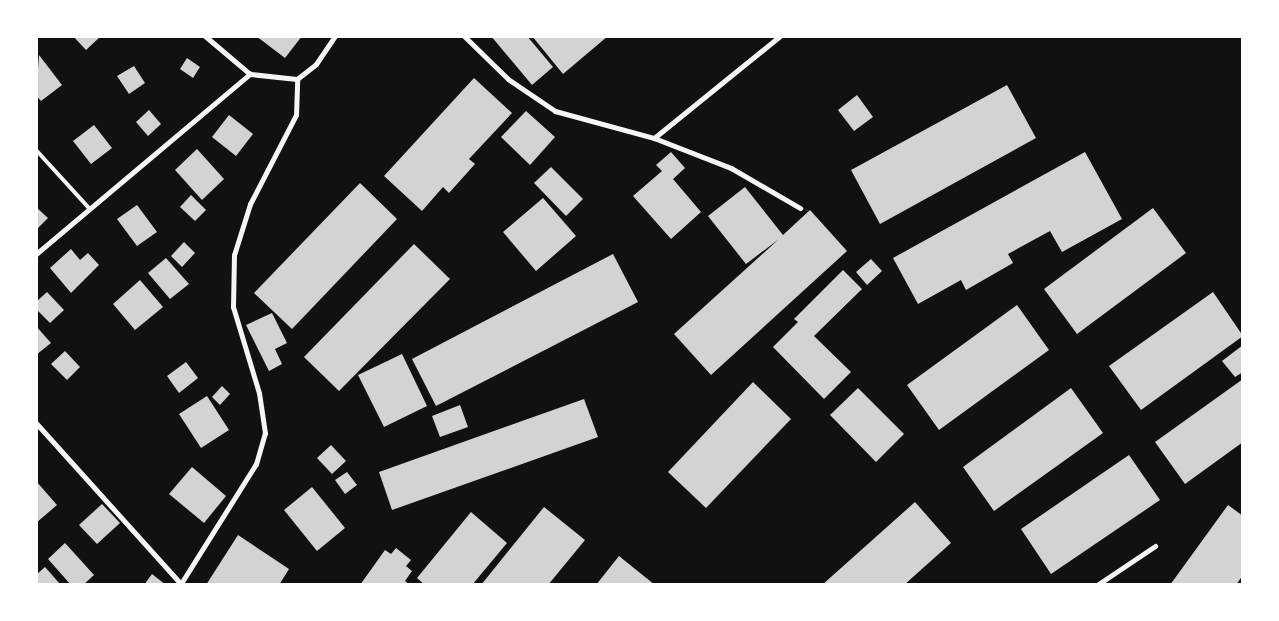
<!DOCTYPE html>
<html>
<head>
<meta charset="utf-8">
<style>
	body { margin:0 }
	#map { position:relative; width:1279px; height:621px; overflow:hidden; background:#111; font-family:"DM Sans",sans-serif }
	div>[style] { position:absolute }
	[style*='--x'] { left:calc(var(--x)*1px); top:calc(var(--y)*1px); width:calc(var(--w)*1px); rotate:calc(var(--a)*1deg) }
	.building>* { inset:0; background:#d3d3d3 }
	.service>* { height:4px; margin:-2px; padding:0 2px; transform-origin:2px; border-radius:2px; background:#f5f5f5 }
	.minor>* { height:5px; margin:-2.5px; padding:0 2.5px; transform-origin:2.5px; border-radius:2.5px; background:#f5f5f5 }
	span { translate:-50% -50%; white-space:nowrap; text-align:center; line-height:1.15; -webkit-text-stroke:4px #fff; paint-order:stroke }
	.frame { position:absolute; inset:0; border:38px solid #fff; pointer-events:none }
</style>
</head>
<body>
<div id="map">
	<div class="building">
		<div style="clip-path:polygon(73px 36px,101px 36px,86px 50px)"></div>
		<div style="clip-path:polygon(256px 36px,302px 36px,285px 58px)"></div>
		<div style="clip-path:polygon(491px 36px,527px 36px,553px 67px,532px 85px)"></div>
		<div style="clip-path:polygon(532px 36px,608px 36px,563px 74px)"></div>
		<div style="clip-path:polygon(39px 55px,62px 85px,41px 101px,36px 95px)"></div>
		<div style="clip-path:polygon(187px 58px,200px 67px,193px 78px,180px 69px)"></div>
		<div style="clip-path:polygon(134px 66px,145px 83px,129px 94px,117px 76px)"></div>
		<div style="clip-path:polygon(474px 78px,512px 113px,469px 159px,475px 164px,449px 193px,443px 187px,422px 211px,384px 176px)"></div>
		<div style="clip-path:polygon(1007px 85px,1036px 138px,880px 224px,851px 170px)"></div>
		<div style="clip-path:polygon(857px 95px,873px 117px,854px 131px,838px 110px)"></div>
		<div style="clip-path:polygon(149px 110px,161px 124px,148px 136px,136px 122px)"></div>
		<div style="clip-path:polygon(526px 111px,555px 137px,530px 165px,501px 137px)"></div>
		<div style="clip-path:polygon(229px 115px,253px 134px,236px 156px,212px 137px)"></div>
		<div style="clip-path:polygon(94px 125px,112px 148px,91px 164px,73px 141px)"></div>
		<div style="clip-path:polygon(197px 149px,224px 179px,202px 200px,175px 170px)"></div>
		<div style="clip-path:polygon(671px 152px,685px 168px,673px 179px,701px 212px,671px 239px,633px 196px,662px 171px,656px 165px)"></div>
		<div style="clip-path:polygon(1085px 152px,1122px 219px,1062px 252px,1050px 231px,1008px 254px,1013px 263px,966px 290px,961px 280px,918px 304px,893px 258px)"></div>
		<div style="clip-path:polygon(551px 167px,583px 199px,566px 216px,534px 183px)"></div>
		<div style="clip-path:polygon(360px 183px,397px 219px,292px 329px,254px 293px)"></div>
		<div style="clip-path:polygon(745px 187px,783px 235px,810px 210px,847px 251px,711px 375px,674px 334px,779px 239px,746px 264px,708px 216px)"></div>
		<div style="clip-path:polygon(191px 195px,206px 210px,195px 221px,180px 207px)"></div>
		<div style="clip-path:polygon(543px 198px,576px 236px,536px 271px,503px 232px)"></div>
		<div style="clip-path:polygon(137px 205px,157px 232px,137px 246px,117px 219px)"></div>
		<div style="clip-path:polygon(36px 207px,48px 218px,36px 230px)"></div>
		<div style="clip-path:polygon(1153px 208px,1186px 253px,1077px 334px,1044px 289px)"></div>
		<div style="clip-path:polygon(184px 242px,195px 253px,182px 267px,171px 256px)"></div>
		<div style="clip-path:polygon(414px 244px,450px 279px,339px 391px,304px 357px)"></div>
		<div style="clip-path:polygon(71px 249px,80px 260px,88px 253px,99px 265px,71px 293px,50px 268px)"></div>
		<div style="clip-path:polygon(613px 254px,638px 302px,436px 406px,412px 359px)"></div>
		<div style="clip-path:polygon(166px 258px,189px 284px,170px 299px,148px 273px)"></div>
		<div style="clip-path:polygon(871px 259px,882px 271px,867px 285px,856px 272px)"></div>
		<div style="clip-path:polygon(843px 270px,862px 289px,814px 336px,851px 372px,824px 399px,773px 347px,798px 322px,794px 319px)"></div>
		<div style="clip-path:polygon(140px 280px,163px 307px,135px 330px,113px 304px)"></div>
		<div style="clip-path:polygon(47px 292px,64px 310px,50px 323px,36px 309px,36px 302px)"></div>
		<div style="clip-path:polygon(1213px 292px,1243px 336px,1141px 410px,1109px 366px)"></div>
		<div style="clip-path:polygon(1017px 305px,1049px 350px,939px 430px,907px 385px)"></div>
		<div style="clip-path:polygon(272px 313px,287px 343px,275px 349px,282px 364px,269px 371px,246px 325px)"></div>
		<div style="clip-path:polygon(36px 326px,51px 343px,36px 355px)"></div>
		<div style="clip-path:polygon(1243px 345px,1243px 372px,1235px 377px,1222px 361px)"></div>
		<div style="clip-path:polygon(65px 351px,80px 367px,67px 380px,51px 364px)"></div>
		<div style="clip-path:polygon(402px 354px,427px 406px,384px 427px,358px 375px)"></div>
		<div style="clip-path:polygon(186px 362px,198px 378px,179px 393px,167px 376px)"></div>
		<div style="clip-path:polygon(1243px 379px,1243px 442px,1185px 484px,1155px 442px)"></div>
		<div style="clip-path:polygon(753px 382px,791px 419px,706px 508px,668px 472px)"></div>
		<div style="clip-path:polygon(222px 386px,230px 394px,220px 405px,212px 397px)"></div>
		<div style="clip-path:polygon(858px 388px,904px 434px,876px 462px,830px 415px)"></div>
		<div style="clip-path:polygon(1071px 388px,1103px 433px,994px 511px,963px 467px)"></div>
		<div style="clip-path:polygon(207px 396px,229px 430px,201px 448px,179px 414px)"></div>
		<div style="clip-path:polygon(584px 399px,598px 437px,392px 510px,379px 472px)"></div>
		<div style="clip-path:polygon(460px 405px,468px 427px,440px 437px,432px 416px)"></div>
		<div style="clip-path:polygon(331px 445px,346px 461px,332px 474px,317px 458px)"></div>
		<div style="clip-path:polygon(1129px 455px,1160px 500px,1051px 574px,1021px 529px)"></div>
		<div style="clip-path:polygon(192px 467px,226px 496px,204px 523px,169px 494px)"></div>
		<div style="clip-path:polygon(347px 472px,357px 485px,345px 494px,335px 480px)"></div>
		<div style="clip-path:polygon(36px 481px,57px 505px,36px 523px)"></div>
		<div style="clip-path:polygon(312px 487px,345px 528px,317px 551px,284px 510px)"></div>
		<div style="clip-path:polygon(915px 502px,951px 543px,904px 585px,822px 585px)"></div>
		<div style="clip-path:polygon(102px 504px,120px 523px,97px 544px,79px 525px)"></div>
		<div style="clip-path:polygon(1228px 505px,1243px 516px,1243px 575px,1236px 585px,1170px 585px)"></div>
		<div style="clip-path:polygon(544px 507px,585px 540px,548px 585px,481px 585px)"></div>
		<div style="clip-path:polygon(471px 512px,507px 543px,472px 585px,425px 585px,417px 578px)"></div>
		<div style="clip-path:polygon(238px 535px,289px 569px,279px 585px,206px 585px)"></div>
		<div style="clip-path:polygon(65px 543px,94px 575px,83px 585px,71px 585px,48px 559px)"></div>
		<div style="clip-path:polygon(396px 548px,411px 560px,406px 566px,412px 571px,405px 581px,410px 585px,360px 585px,385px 550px,391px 554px)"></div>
		<div style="clip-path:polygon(619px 556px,655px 585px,596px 585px)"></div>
		<div style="clip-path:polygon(45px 567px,60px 584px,59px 585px,36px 585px,36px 575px)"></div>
		<div style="clip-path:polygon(152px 574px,166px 585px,144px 585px)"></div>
	</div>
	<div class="service">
		<div style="--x:36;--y:150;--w:79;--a:47.6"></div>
	</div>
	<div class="minor">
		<div style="--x:205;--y:36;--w:59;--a:40.2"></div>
		<div style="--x:250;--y:74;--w:47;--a:6.1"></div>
		<div style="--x:297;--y:79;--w:24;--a:-38"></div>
		<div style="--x:316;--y:64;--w:34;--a:-56"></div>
		<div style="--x:464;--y:36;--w:62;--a:44.3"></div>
		<div style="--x:508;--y:79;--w:57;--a:34.2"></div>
		<div style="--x:555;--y:111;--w:103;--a:15.3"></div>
		<div style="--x:654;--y:138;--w:83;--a:21.3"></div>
		<div style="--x:731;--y:168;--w:80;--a:30.1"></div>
		<div style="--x:654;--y:138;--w:162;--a:-39"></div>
		<div style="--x:36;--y:254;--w:280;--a:-40.1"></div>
		<div style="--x:36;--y:423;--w:217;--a:48"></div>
		<div style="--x:180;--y:585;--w:143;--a:-57.9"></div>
		<div style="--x:256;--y:464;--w:32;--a:-74"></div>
		<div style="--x:265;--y:433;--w:40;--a:-98.5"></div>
		<div style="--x:259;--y:393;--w:90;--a:-106.8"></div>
		<div style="--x:233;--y:307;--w:52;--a:-88.9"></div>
		<div style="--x:234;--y:255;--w:53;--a:-72.6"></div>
		<div style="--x:250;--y:204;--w:100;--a:-62.7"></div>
		<div style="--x:296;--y:115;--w:36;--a:-88"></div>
		<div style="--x:1097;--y:585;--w:70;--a:-33.9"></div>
	</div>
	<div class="frame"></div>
</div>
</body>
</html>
